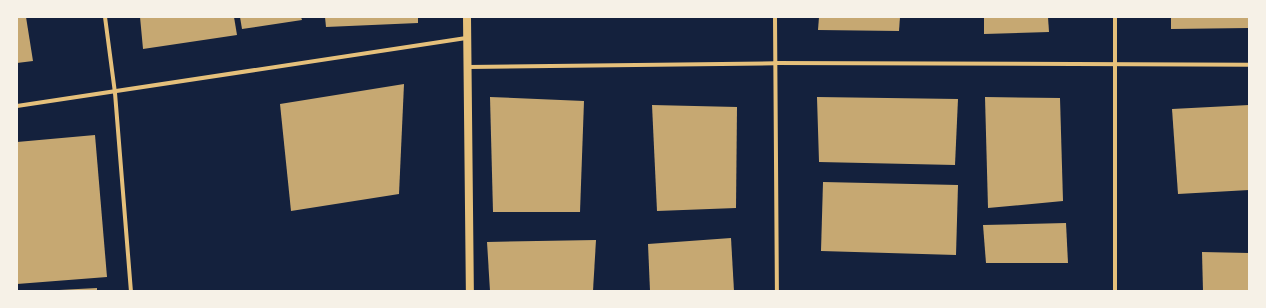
<!DOCTYPE html>
<html>
<head>
<meta charset="utf-8">
<style>
	body { margin:0 }
	#map { position:relative; width:1266px; height:308px; overflow:hidden; background:#14213d; font-family:"Fira Sans",sans-serif }
	div>[style] { position:absolute }
	[style*='--x'] { left:calc(var(--x)*1px); top:calc(var(--y)*1px); width:calc(var(--w)*1px); rotate:calc(var(--a)*1deg) }
	.building>* { inset:0; background:#c6a872 }
	.minor>* { height:4px; margin:-2px; padding:0 2px; transform-origin:2px; border-radius:2px; background:#e5c07b }
	.secondary>* { height:8px; margin:-4px; padding:0 4px; transform-origin:4px; border-radius:4px; background:#e5c07b }
	span { translate:-50% -50%; white-space:nowrap; text-align:center; line-height:1.15; -webkit-text-stroke:3.5px #f6f1e7; paint-order:stroke }
	.frame { position:absolute; inset:0; border:18px solid #f6f1e7; pointer-events:none }
</style>
</head>
<body>
<div id="map">
	<div class="building">
		<div style="clip-path:polygon(17px 17px,26px 17px,33px 61px,17px 63px)"></div>
		<div style="clip-path:polygon(140px 17px,234px 17px,237px 35px,143px 49px)"></div>
		<div style="clip-path:polygon(240px 17px,301px 17px,302px 20px,242px 29px)"></div>
		<div style="clip-path:polygon(325px 17px,418px 17px,418px 23px,326px 27px)"></div>
		<div style="clip-path:polygon(819px 17px,900px 17px,899px 31px,818px 30px)"></div>
		<div style="clip-path:polygon(984px 17px,1048px 17px,1049px 32px,984px 34px)"></div>
		<div style="clip-path:polygon(1171px 17px,1249px 17px,1249px 28px,1171px 29px)"></div>
		<div style="clip-path:polygon(404px 84px,399px 194px,291px 211px,280px 104px)"></div>
		<div style="clip-path:polygon(490px 97px,584px 101px,580px 212px,493px 212px)"></div>
		<div style="clip-path:polygon(817px 97px,958px 99px,955px 165px,819px 162px)"></div>
		<div style="clip-path:polygon(985px 97px,1060px 98px,1063px 201px,988px 208px)"></div>
		<div style="clip-path:polygon(652px 105px,737px 107px,736px 208px,657px 211px)"></div>
		<div style="clip-path:polygon(1249px 105px,1249px 190px,1178px 194px,1172px 109px)"></div>
		<div style="clip-path:polygon(95px 135px,107px 277px,17px 284px,17px 142px)"></div>
		<div style="clip-path:polygon(823px 182px,958px 185px,956px 255px,821px 251px)"></div>
		<div style="clip-path:polygon(1066px 223px,1068px 263px,986px 263px,983px 225px)"></div>
		<div style="clip-path:polygon(731px 238px,734px 291px,650px 291px,648px 244px)"></div>
		<div style="clip-path:polygon(596px 240px,593px 291px,490px 291px,487px 242px)"></div>
		<div style="clip-path:polygon(1202px 252px,1249px 253px,1249px 291px,1203px 291px)"></div>
		<div style="clip-path:polygon(97px 288px,97px 291px,59px 291px,59px 290px)"></div>
	</div>
	<div class="minor">
		<div style="--x:105;--y:17;--w:77;--a:82.5"></div>
		<div style="--x:115;--y:93;--w:199;--a:85.4"></div>
		<div style="--x:775;--y:17;--w:274;--a:89.6"></div>
		<div style="--x:1115;--y:17;--w:274;--a:90"></div>
		<div style="--x:468;--y:67;--w:307;--a:-0.7"></div>
		<div style="--x:775;--y:63;--w:474;--a:0.2"></div>
		<div style="--x:17;--y:106;--w:456;--a:-8.6"></div>
	</div>
	<div class="secondary">
		<div style="--x:467;--y:17;--w:274;--a:89.4"></div>
	</div>
	<div class="frame"></div>
</div>
</body>
</html>
